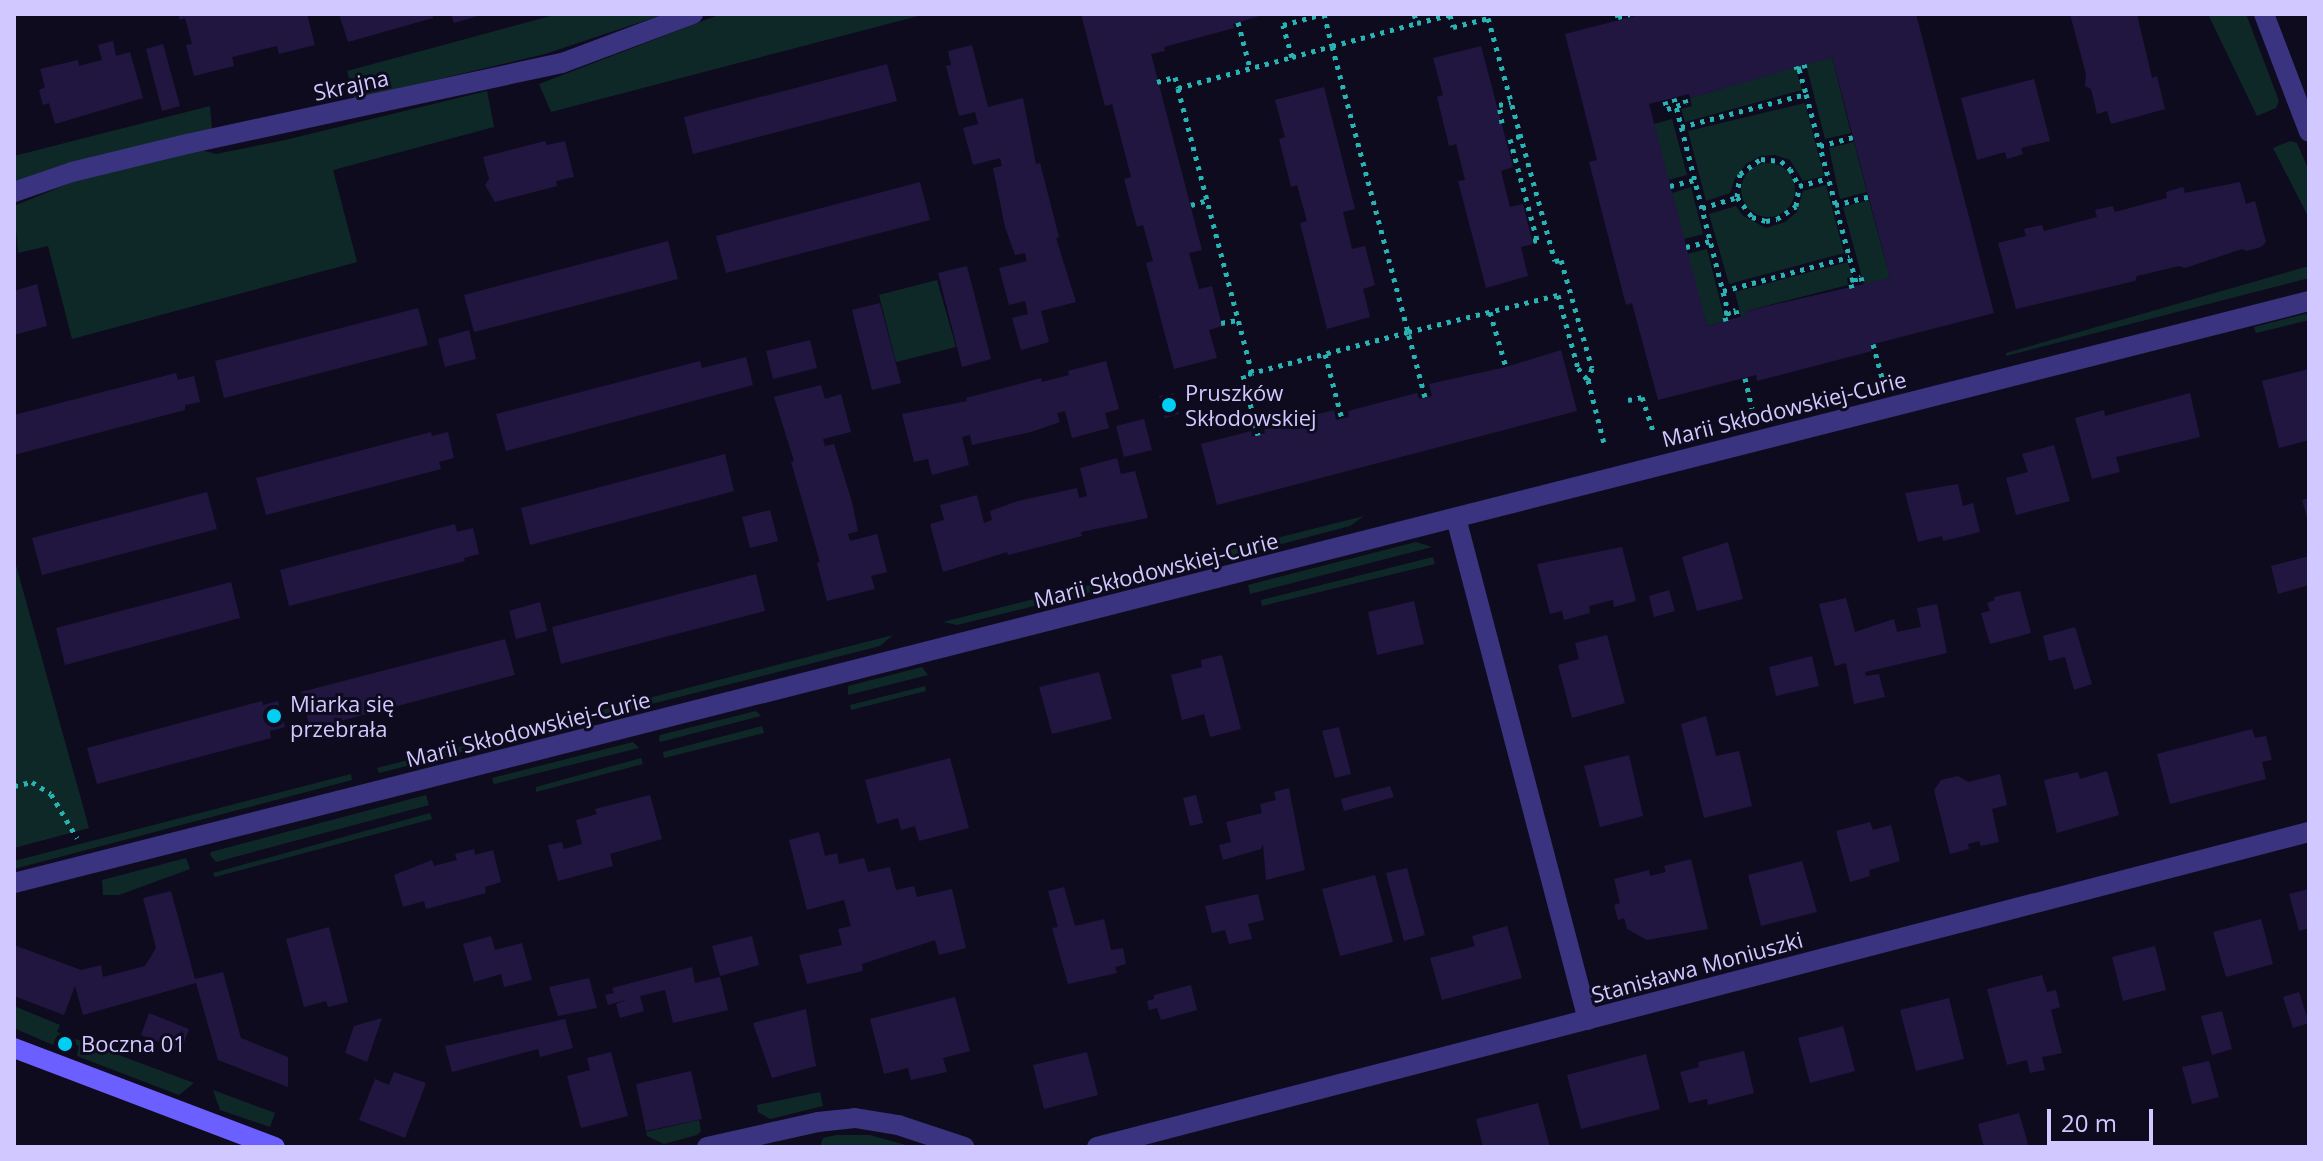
<!DOCTYPE html>
<html>
<head>
<meta charset="utf-8">
<style>
	body { margin:0 }
	#map { position:relative; width:2323px; height:1161px; overflow:hidden; background:#0f0b1e; font-family:"Open Sans",sans-serif }
	div>[style] { position:absolute }
	[style*='--x'] { left:calc(var(--x)*1px); top:calc(var(--y)*1px); width:calc(var(--w)*1px); rotate:calc(var(--a)*1deg) }
	.green>* { inset:0; background:#0e2828 }
	.round { border-radius:50% }
	.building>* { inset:0; background:#211640 }
	.path>* { height:5px; margin-top:-2.5px; transform-origin:0; background:repeating-linear-gradient(90deg,#27b4b3 0 4px,transparent 0 10px) }
	.street>* { height:20px; margin:-10px; padding:0 10px; transform-origin:10px; border-radius:10px; background:#3a337f }
	.secondary>* { height:20px; margin:-10px; padding:0 10px; transform-origin:10px; border-radius:10px; background:#6b5fff }
	.dots>* { width:22px; height:22px; translate:-50% -50%; box-sizing:border-box; border:4px solid #0f0b1e; border-radius:50% }
	span { translate:-50% -50%; white-space:nowrap; text-align:center; line-height:1.15; -webkit-text-stroke:6px #0f0b1e; paint-order:stroke }
	.street-label { font-size:22px; color:#d1c8ff }
	.poi-label { font-size:22px; color:#d1c8ff }
	.left { translate:0 -50%; text-align:left }
	.frame { position:absolute; inset:0; border:16px solid #d1c8ff; pointer-events:none }
	.scale { position:absolute; left:2047px; top:1109px; width:106px; height:36px; box-sizing:border-box; border:4px solid #d1c8ff; border-top:0; padding-left:10px; font-size:24px; line-height:28px; white-space:nowrap; color:#d1c8ff; -webkit-text-stroke:6px #0f0b1e; paint-order:stroke }
</style>
</head>
<body>
<div id="map">
	<div class="green">
		<div style="clip-path:polygon(558px 14px,665px 14px,545px 54px,355px 99px,347px 71px)"></div>
		<div style="clip-path:polygon(721px 14px,926px 14px,551px 112px,539px 84px)"></div>
		<div style="clip-path:polygon(2208px 14px,2246px 14px,2279px 101px,2276px 108px,2257px 116px)"></div>
		<div style="clip-path:polygon(1832px 57px,1851px 133px,1825px 139px,1806px 64px)"></div>
		<div style="clip-path:polygon(1795px 67px,1802px 90px,1685px 122px,1681px 109px,1692px 106px,1690px 98px)"></div>
		<div style="clip-path:polygon(487px 91px,494px 127px,333px 170px,357px 262px,72px 339px,48px 246px,18px 253px,14px 206px,82px 178px,201px 150px,216px 154px,285px 140px)"></div>
		<div style="clip-path:polygon(1805px 103px,1824px 176px,1803px 181px,1790px 160px,1775px 155px,1760px 156px,1746px 164px,1735px 178px,1730px 193px,1706px 201px,1688px 131px)"></div>
		<div style="clip-path:polygon(210px 106px,212px 130px,14px 183px,14px 156px)"></div>
		<div style="clip-path:polygon(1672px 119px,1687px 175px,1668px 180px,1654px 124px)"></div>
		<div style="clip-path:polygon(2290px 141px,2297px 143px,2309px 171px,2309px 218px,2273px 148px)"></div>
		<div style="clip-path:polygon(1854px 142px,1867px 192px,1840px 199px,1829px 148px)"></div>
		<div class="round" style="left:1741px;top:163px;width:54px;height:54px"></div>
		<div style="clip-path:polygon(1826px 185px,1844px 253px,1729px 284px,1709px 214px,1736px 206px,1743px 216px,1766px 228px,1785px 222px,1797px 212px,1803px 191px)"></div>
		<div style="clip-path:polygon(1691px 187px,1703px 234px,1684px 239px,1672px 193px)"></div>
		<div style="clip-path:polygon(1869px 200px,1890px 278px,1864px 285px,1843px 207px)"></div>
		<div style="clip-path:polygon(1707px 249px,1725px 321px,1707px 326px,1687px 254px)"></div>
		<div style="clip-path:polygon(1848px 262px,1852px 276px,1847px 278px,1848px 285px,1746px 311px,1747px 315px,1741px 317px,1735px 292px)"></div>
		<div style="clip-path:polygon(2309px 266px,2309px 278px,2006px 356px,2006px 353px)"></div>
		<div style="clip-path:polygon(937px 280px,956px 347px,896px 362px,879px 295px)"></div>
		<div style="clip-path:polygon(2309px 313px,2309px 320px,2256px 333px,2254px 327px)"></div>
		<div style="clip-path:polygon(1364px 516px,1350px 526px,1202px 565px,957px 625px,943px 622px)"></div>
		<div style="clip-path:polygon(1416px 542px,1432px 547px,1250px 594px,1248px 585px)"></div>
		<div style="clip-path:polygon(1433px 557px,1435px 564px,1262px 606px,1261px 600px)"></div>
		<div style="clip-path:polygon(14px 558px,89px 828px,14px 848px)"></div>
		<div style="clip-path:polygon(893px 635px,880px 646px,379px 773px,377px 768px)"></div>
		<div style="clip-path:polygon(922px 667px,928px 675px,848px 695px,848px 686px)"></div>
		<div style="clip-path:polygon(925px 686px,926px 691px,851px 710px,850px 705px)"></div>
		<div style="clip-path:polygon(756px 711px,761px 716px,660px 742px,659px 739px,660px 735px)"></div>
		<div style="clip-path:polygon(762px 726px,764px 733px,664px 758px,663px 752px)"></div>
		<div style="clip-path:polygon(633px 742px,639px 748px,494px 784px,492px 778px)"></div>
		<div style="clip-path:polygon(641px 758px,643px 764px,536px 792px,536px 787px)"></div>
		<div style="clip-path:polygon(351px 774px,352px 780px,14px 869px,14px 861px)"></div>
		<div style="clip-path:polygon(426px 795px,429px 805px,216px 862px,210px 855px,211px 852px)"></div>
		<div style="clip-path:polygon(430px 813px,432px 819px,215px 877px,213px 873px)"></div>
		<div style="clip-path:polygon(186px 858px,190px 869px,119px 895px,103px 895px,102px 880px)"></div>
		<div style="clip-path:polygon(14px 1006px,60px 1025px,57px 1032px,194px 1083px,179px 1095px,77px 1056px,79px 1046px,57px 1037px,53px 1045px,14px 1028px)"></div>
		<div style="clip-path:polygon(213px 1090px,275px 1113px,270px 1127px,220px 1110px)"></div>
		<div style="clip-path:polygon(820px 1092px,823px 1106px,770px 1119px,758px 1112px,757px 1105px)"></div>
		<div style="clip-path:polygon(699px 1120px,701px 1131px,697px 1135px,664px 1144px,647px 1136px,646px 1132px)"></div>
		<div style="clip-path:polygon(836px 1135px,870px 1135px,913px 1147px,820px 1147px,823px 1138px)"></div>
	</div>
	<div class="building">
		<div style="clip-path:polygon(178px 14px,307px 14px,315px 45px,279px 54px,277px 46px,232px 57px,234px 66px,194px 76px,186px 45px,192px 44px,185px 18px,180px 20px)"></div>
		<div style="clip-path:polygon(339px 14px,432px 14px,433px 18px,348px 42px)"></div>
		<div style="clip-path:polygon(451px 14px,481px 14px,481px 15px,454px 23px)"></div>
		<div style="clip-path:polygon(1081px 14px,1266px 14px,1233px 24px,1234px 28px,1164px 47px,1165px 51px,1151px 54px,1202px 250px,1189px 253px,1199px 289px,1212px 286px,1222px 326px,1209px 330px,1217px 358px,1174px 369px,1146px 263px,1153px 261px,1143px 225px,1137px 227px,1124px 179px,1131px 177px,1112px 104px,1105px 106px)"></div>
		<div style="clip-path:polygon(evenodd,1643px 14px,1916px 14px,1994px 313px,1870px 345px,1872px 351px,1757px 381px,1756px 375px,1658px 400px,1632px 303px,1626px 305px,1589px 162px,1597px 160px,1565px 34px,1643px 14px,1832px 57px,1890px 278px,1746px 311px,1747px 315px,1707px 326px,1649px 104px,1689px 94px,1690px 98px,1832px 57px)"></div>
		<div style="clip-path:polygon(2070px 14px,2137px 14px,2152px 78px,2157px 76px,2165px 109px,2111px 124px,2107px 111px,2097px 114px,2091px 89px,2085px 86px,2086px 74px)"></div>
		<div style="clip-path:polygon(113px 41px,116px 56px,130px 52px,143px 98px,55px 124px,49px 103px,43px 105px,39px 90px,45px 87px,40px 69px,78px 60px,79px 66px,102px 60px,98px 45px)"></div>
		<div style="clip-path:polygon(163px 44px,180px 106px,162px 111px,146px 49px)"></div>
		<div style="clip-path:polygon(972px 45px,988px 107px,1023px 98px,1036px 164px,1040px 163px,1059px 237px,1056px 238px,1076px 302px,1041px 311px,1049px 342px,1021px 350px,1012px 318px,1028px 314px,1025px 301px,1009px 305px,999px 268px,1027px 261px,1025px 253px,1015px 255px,1005px 227px,993px 168px,1002px 166px,1000px 158px,973px 165px,963px 128px,978px 124px,975px 112px,959px 116px,946px 66px,951px 65px,948px 51px)"></div>
		<div style="clip-path:polygon(1481px 46px,1513px 167px,1501px 171px,1510px 207px,1523px 204px,1533px 244px,1521px 247px,1528px 276px,1486px 288px,1458px 181px,1465px 180px,1456px 144px,1449px 146px,1437px 97px,1443px 95px,1433px 58px)"></div>
		<div style="clip-path:polygon(887px 64px,897px 101px,693px 154px,684px 117px)"></div>
		<div style="clip-path:polygon(2034px 79px,2050px 141px,2021px 148px,2023px 154px,2007px 159px,2005px 152px,1977px 160px,1961px 98px)"></div>
		<div style="clip-path:polygon(1324px 87px,1355px 209px,1343px 212px,1352px 249px,1365px 246px,1375px 285px,1363px 289px,1370px 317px,1327px 329px,1300px 223px,1307px 221px,1297px 185px,1291px 187px,1279px 139px,1285px 137px,1275px 100px)"></div>
		<div style="clip-path:polygon(545px 141px,547px 145px,565px 141px,574px 177px,556px 181px,557px 186px,495px 202px,485px 185px,489px 179px,483px 157px)"></div>
		<div style="clip-path:polygon(920px 182px,930px 220px,726px 273px,716px 236px)"></div>
		<div style="clip-path:polygon(2240px 182px,2246px 204px,2255px 201px,2266px 242px,2261px 247px,2247px 251px,2242px 249px,2185px 268px,2179px 266px,2137px 276px,2135px 281px,2016px 309px,1998px 243px,2026px 236px,2024px 229px,2042px 225px,2044px 231px,2097px 217px,2095px 210px,2113px 206px,2115px 212px,2167px 198px,2166px 192px,2183px 187px,2185px 193px)"></div>
		<div style="clip-path:polygon(668px 241px,678px 279px,474px 332px,464px 295px)"></div>
		<div style="clip-path:polygon(967px 266px,991px 359px,962px 367px,938px 273px)"></div>
		<div style="clip-path:polygon(37px 284px,47px 326px,14px 335px,14px 291px)"></div>
		<div style="clip-path:polygon(880px 303px,901px 383px,872px 390px,852px 310px)"></div>
		<div style="clip-path:polygon(418px 308px,428px 345px,224px 398px,215px 361px)"></div>
		<div style="clip-path:polygon(469px 330px,476px 359px,445px 367px,438px 339px)"></div>
		<div style="clip-path:polygon(810px 340px,817px 368px,773px 379px,766px 351px)"></div>
		<div style="clip-path:polygon(1561px 350px,1577px 411px,1217px 505px,1201px 444px,1251px 431px,1252px 437px,1258px 435px,1265px 433px,1264px 428px,1334px 410px,1336px 420px,1349px 417px,1348px 411px,1417px 393px,1419px 399px,1432px 396px,1429px 384px,1506px 367px)"></div>
		<div style="clip-path:polygon(746px 357px,753px 385px,506px 451px,496px 414px,700px 361px,702px 368px)"></div>
		<div style="clip-path:polygon(1106px 361px,1119px 409px,1105px 413px,1109px 428px,1072px 438px,1065px 411px,1057px 413px,1060px 422px,1031px 432px,972px 445px,970px 435px,962px 437px,969px 465px,932px 475px,928px 459px,914px 462px,902px 414px,967px 401px,966px 398px,1041px 378px,1042px 382px,1069px 375px,1068px 371px)"></div>
		<div style="clip-path:polygon(2309px 369px,2309px 440px,2279px 448px,2262px 381px)"></div>
		<div style="clip-path:polygon(176px 373px,178px 380px,194px 376px,200px 402px,185px 405px,185px 410px,14px 455px,14px 415px)"></div>
		<div style="clip-path:polygon(821px 385px,825px 399px,841px 394px,851px 432px,823px 439px,825px 446px,834px 444px,852px 502px,858px 531px,848px 534px,850px 541px,877px 534px,887px 572px,871px 576px,875px 589px,827px 601px,817px 563px,820px 562px,791px 462px,794px 461px,774px 397px)"></div>
		<div style="clip-path:polygon(1174px 393px,1179px 414px,1165px 418px,1159px 396px)"></div>
		<div style="clip-path:polygon(2190px 393px,2200px 437px,2116px 457px,2120px 472px,2092px 479px,2075px 418px,2104px 410px,2105px 416px)"></div>
		<div style="clip-path:polygon(1144px 419px,1152px 450px,1124px 457px,1116px 426px)"></div>
		<div style="clip-path:polygon(431px 432px,432px 436px,448px 432px,454px 458px,439px 462px,441px 469px,266px 515px,256px 478px)"></div>
		<div style="clip-path:polygon(2054px 445px,2070px 501px,2016px 515px,2006px 478px,2028px 472px,2022px 454px)"></div>
		<div style="clip-path:polygon(725px 454px,734px 491px,530px 545px,521px 508px)"></div>
		<div style="clip-path:polygon(1117px 458px,1121px 474px,1135px 471px,1148px 518px,1081px 532px,1082px 536px,1008px 555px,1007px 552px,943px 572px,930px 524px,944px 520px,940px 505px,977px 495px,984px 523px,992px 520px,990px 511px,1018px 501px,1077px 488px,1079px 498px,1087px 496px,1080px 468px)"></div>
		<div style="clip-path:polygon(1958px 484px,1963px 506px,1973px 503px,1980px 532px,1943px 541px,1942px 536px,1918px 542px,1905px 493px)"></div>
		<div style="clip-path:polygon(207px 492px,217px 529px,42px 575px,32px 538px)"></div>
		<div style="clip-path:polygon(2309px 498px,2309px 520px,2308px 521px,2302px 500px)"></div>
		<div style="clip-path:polygon(770px 510px,778px 541px,750px 548px,742px 517px)"></div>
		<div style="clip-path:polygon(455px 524px,457px 532px,473px 528px,479px 554px,464px 558px,465px 561px,289px 606px,280px 570px)"></div>
		<div style="clip-path:polygon(1728px 542px,1743px 599px,1697px 611px,1682px 557px)"></div>
		<div style="clip-path:polygon(1622px 547px,1636px 601px,1614px 607px,1613px 600px,1589px 606px,1590px 613px,1564px 620px,1562px 611px,1550px 614px,1537px 564px)"></div>
		<div style="clip-path:polygon(2309px 556px,2309px 585px,2278px 594px,2271px 566px)"></div>
		<div style="clip-path:polygon(756px 574px,765px 611px,561px 664px,552px 627px)"></div>
		<div style="clip-path:polygon(231px 582px,240px 618px,65px 665px,56px 628px)"></div>
		<div style="clip-path:polygon(1669px 590px,1675px 611px,1654px 617px,1649px 596px)"></div>
		<div style="clip-path:polygon(2020px 591px,2031px 633px,1990px 644px,1981px 613px,1990px 611px,1987px 603px,1995px 600px,1994px 597px)"></div>
		<div style="clip-path:polygon(1846px 598px,1855px 632px,1894px 619px,1897px 632px,1921px 627px,1917px 608px,1937px 604px,1947px 653px,1865px 672px,1866px 676px,1879px 674px,1885px 697px,1854px 704px,1846px 663px,1835px 666px,1819px 604px)"></div>
		<div style="clip-path:polygon(1414px 601px,1424px 644px,1377px 655px,1368px 612px)"></div>
		<div style="clip-path:polygon(540px 602px,547px 631px,516px 639px,509px 611px)"></div>
		<div style="clip-path:polygon(2075px 627px,2092px 684px,2074px 690px,2065px 657px,2049px 661px,2043px 636px)"></div>
		<div style="clip-path:polygon(1607px 635px,1625px 703px,1572px 718px,1558px 665px,1579px 659px,1575px 643px)"></div>
		<div style="clip-path:polygon(505px 639px,515px 675px,310px 729px,301px 692px)"></div>
		<div style="clip-path:polygon(1222px 655px,1241px 729px,1210px 737px,1204px 714px,1182px 720px,1171px 675px,1202px 667px,1201px 660px)"></div>
		<div style="clip-path:polygon(1812px 656px,1819px 686px,1776px 696px,1769px 667px)"></div>
		<div style="clip-path:polygon(1099px 672px,1112px 719px,1052px 734px,1039px 687px)"></div>
		<div style="clip-path:polygon(262px 701px,263px 705px,278px 701px,285px 727px,270px 731px,271px 738px,97px 784px,87px 748px)"></div>
		<div style="clip-path:polygon(1706px 716px,1716px 756px,1739px 751px,1752px 806px,1704px 818px,1681px 724px)"></div>
		<div style="clip-path:polygon(1339px 727px,1351px 774px,1335px 778px,1322px 731px)"></div>
		<div style="clip-path:polygon(2252px 729px,2255px 738px,2266px 736px,2272px 760px,2262px 762px,2266px 779px,2170px 804px,2157px 754px)"></div>
		<div style="clip-path:polygon(1629px 755px,1643px 816px,1600px 827px,1584px 766px)"></div>
		<div style="clip-path:polygon(950px 758px,969px 828px,919px 841px,915px 826px,901px 830px,898px 818px,877px 824px,865px 780px)"></div>
		<div style="clip-path:polygon(2107px 771px,2119px 815px,2057px 833px,2044px 780px,2078px 772px,2080px 779px)"></div>
		<div style="clip-path:polygon(2000px 774px,2007px 805px,1992px 809px,1999px 842px,1981px 846px,1979px 841px,1968px 844px,1969px 849px,1950px 854px,1934px 790px,1941px 780px,1958px 776px,1968px 782px)"></div>
		<div style="clip-path:polygon(1390px 786px,1394px 797px,1344px 811px,1341px 799px)"></div>
		<div style="clip-path:polygon(1289px 788px,1305px 870px,1266px 880px,1263px 844px,1261px 849px,1223px 860px,1219px 845px,1231px 842px,1226px 822px,1262px 813px,1260px 804px,1276px 800px,1274px 792px)"></div>
		<div style="clip-path:polygon(650px 795px,662px 839px,610px 854px,613px 866px,558px 881px,548px 845px,562px 842px,564px 849px,582px 844px,576px 820px,597px 814px,595px 809px)"></div>
		<div style="clip-path:polygon(1196px 795px,1203px 823px,1190px 826px,1183px 798px)"></div>
		<div style="clip-path:polygon(1870px 822px,1873px 830px,1891px 825px,1900px 861px,1869px 870px,1870px 876px,1850px 882px,1836px 831px)"></div>
		<div style="clip-path:polygon(819px 832px,825px 856px,837px 853px,839px 864px,864px 858px,868px 872px,890px 867px,896px 890px,914px 886px,917px 897px,952px 889px,966px 948px,939px 955px,935px 940px,862px 964px,863px 971px,807px 984px,799px 955px,842px 945px,838px 929px,851px 926px,844px 900px,807px 910px,789px 840px)"></div>
		<div style="clip-path:polygon(474px 849px,475px 855px,493px 850px,501px 882px,485px 887px,486px 893px,426px 909px,424px 901px,403px 907px,394px 875px,432px 860px,434px 866px,457px 860px,455px 854px)"></div>
		<div style="clip-path:polygon(1691px 859px,1708px 929px,1647px 940px,1627px 929px,1624px 918px,1618px 920px,1614px 905px,1620px 903px,1614px 879px,1649px 870px,1650px 876px,1666px 872px,1664px 866px)"></div>
		<div style="clip-path:polygon(1802px 861px,1817px 912px,1761px 926px,1748px 875px)"></div>
		<div style="clip-path:polygon(1407px 868px,1425px 935px,1404px 941px,1386px 873px)"></div>
		<div style="clip-path:polygon(1375px 875px,1393px 942px,1340px 956px,1322px 889px)"></div>
		<div style="clip-path:polygon(1064px 887px,1075px 926px,1104px 919px,1111px 950px,1123px 948px,1126px 964px,1115px 967px,1117px 973px,1068px 984px,1052px 928px,1058px 927px,1048px 891px)"></div>
		<div style="clip-path:polygon(2309px 889px,2309px 928px,2299px 931px,2289px 894px)"></div>
		<div style="clip-path:polygon(171px 891px,195px 979px,223px 972px,241px 1038px,288px 1057px,288px 1087px,218px 1060px,196px 983px,83px 1015px,75px 986px,64px 1015px,14px 996px,14px 945px,81px 970px,101px 965px,103px 977px,145px 966px,156px 948px,143px 898px)"></div>
		<div style="clip-path:polygon(1258px 894px,1264px 920px,1248px 924px,1252px 939px,1229px 944px,1225px 930px,1212px 933px,1205px 906px)"></div>
		<div style="clip-path:polygon(2261px 919px,2273px 964px,2226px 977px,2213px 932px)"></div>
		<div style="clip-path:polygon(1507px 926px,1522px 978px,1442px 1000px,1430px 958px,1475px 946px,1472px 936px)"></div>
		<div style="clip-path:polygon(329px 927px,348px 1002px,328px 1007px,326px 1001px,304px 1007px,286px 939px)"></div>
		<div style="clip-path:polygon(491px 936px,495px 950px,522px 943px,532px 980px,504px 987px,501px 974px,474px 982px,463px 944px)"></div>
		<div style="clip-path:polygon(752px 936px,759px 965px,720px 976px,712px 946px)"></div>
		<div style="clip-path:polygon(2155px 946px,2166px 990px,2123px 1001px,2112px 957px)"></div>
		<div style="clip-path:polygon(692px 967px,695px 983px,720px 977px,728px 1010px,673px 1023px,665px 990px,640px 996px,644px 1011px,620px 1018px,616px 1004px,629px 999px,608px 1005px,605px 995px,614px 993px,612px 988px)"></div>
		<div style="clip-path:polygon(2042px 975px,2047px 992px,2056px 990px,2060px 1007px,2051px 1010px,2062px 1053px,2042px 1057px,2045px 1070px,2030px 1073px,2027px 1060px,2007px 1065px,1987px 989px)"></div>
		<div style="clip-path:polygon(589px 978px,597px 1008px,558px 1016px,549px 987px)"></div>
		<div style="clip-path:polygon(1191px 985px,1197px 1010px,1161px 1020px,1157px 1008px,1149px 1010px,1147px 1001px,1154px 999px,1154px 995px)"></div>
		<div style="clip-path:polygon(2299px 992px,2309px 1023px,2293px 1028px,2283px 997px)"></div>
		<div style="clip-path:polygon(955px 997px,970px 1051px,943px 1058px,947px 1072px,911px 1080px,908px 1068px,884px 1074px,870px 1019px)"></div>
		<div style="clip-path:polygon(1949px 998px,1964px 1059px,1916px 1071px,1900px 1010px)"></div>
		<div style="clip-path:polygon(806px 1009px,816px 1066px,772px 1078px,753px 1023px)"></div>
		<div style="clip-path:polygon(2222px 1011px,2232px 1049px,2212px 1055px,2201px 1016px)"></div>
		<div style="clip-path:polygon(149px 1013px,189px 1029px,181px 1051px,141px 1035px)"></div>
		<div style="clip-path:polygon(382px 1018px,367px 1062px,345px 1053px,354px 1026px)"></div>
		<div style="clip-path:polygon(565px 1019px,573px 1048px,540px 1057px,538px 1049px,452px 1072px,445px 1046px)"></div>
		<div style="clip-path:polygon(1843px 1026px,1855px 1071px,1810px 1083px,1798px 1038px)"></div>
		<div style="clip-path:polygon(1744px 1051px,1754px 1093px,1708px 1105px,1707px 1099px,1689px 1103px,1680px 1072px,1699px 1067px,1698px 1062px)"></div>
		<div style="clip-path:polygon(611px 1052px,628px 1116px,581px 1128px,567px 1076px,590px 1070px,587px 1058px)"></div>
		<div style="clip-path:polygon(1087px 1052px,1098px 1095px,1044px 1109px,1033px 1065px)"></div>
		<div style="clip-path:polygon(1646px 1054px,1660px 1109px,1581px 1129px,1567px 1075px)"></div>
		<div style="clip-path:polygon(2209px 1061px,2219px 1097px,2192px 1104px,2182px 1067px)"></div>
		<div style="clip-path:polygon(691px 1071px,702px 1119px,646px 1131px,636px 1084px)"></div>
		<div style="clip-path:polygon(394px 1072px,426px 1083px,405px 1138px,359px 1120px,375px 1079px,389px 1085px)"></div>
		<div style="clip-path:polygon(1538px 1103px,1550px 1147px,1483px 1147px,1476px 1119px)"></div>
		<div style="clip-path:polygon(2019px 1113px,2029px 1147px,1984px 1147px,1978px 1124px)"></div>
	</div>
	<div class="path">
		<div style="--x:1324;--y:14;--w:33;--a:76"></div>
		<div style="--x:1332;--y:46;--w:296;--a:75.1"></div>
		<div style="--x:1408;--y:332;--w:161;--a:165.3"></div>
		<div style="--x:1252;--y:373;--w:294;--a:-104.6"></div>
		<div style="--x:1178;--y:88;--w:118;--a:-15.2"></div>
		<div style="--x:1292;--y:57;--w:41;--a:-15.4"></div>
		<div style="--x:1332;--y:46;--w:88;--a:-15.1"></div>
		<div style="--x:1417;--y:23;--w:34;--a:-14"></div>
		<div style="--x:1450;--y:15;--w:12;--a:76"></div>
		<div style="--x:1453;--y:27;--w:36;--a:-14"></div>
		<div style="--x:1488;--y:18;--w:252;--a:74.6"></div>
		<div style="--x:1555;--y:261;--w:6;--a:-9"></div>
		<div style="--x:1561;--y:260;--w:112;--a:74"></div>
		<div style="--x:1592;--y:368;--w:13;--a:108"></div>
		<div style="--x:1588;--y:380;--w:69;--a:75.8"></div>
		<div style="--x:1414;--y:14;--w:9;--a:72"></div>
		<div style="--x:1617;--y:14;--w:3;--a:72"></div>
		<div style="--x:1618;--y:17;--w:12;--a:-14"></div>
		<div style="--x:1238;--y:22;--w:48;--a:75.4"></div>
		<div style="--x:1292;--y:57;--w:33;--a:-106"></div>
		<div style="--x:1283;--y:25;--w:41;--a:-15.4"></div>
		<div style="--x:1796;--y:66;--w:3;--a:72"></div>
		<div style="--x:1797;--y:69;--w:8;--a:-7"></div>
		<div style="--x:1805;--y:68;--w:4;--a:-104"></div>
		<div style="--x:1799;--y:69;--w:26;--a:74"></div>
		<div style="--x:1157;--y:82;--w:19;--a:-16"></div>
		<div style="--x:1175;--y:77;--w:11;--a:75"></div>
		<div style="--x:1674;--y:98;--w:229;--a:75.8"></div>
		<div style="--x:1665;--y:101;--w:8;--a:76"></div>
		<div style="--x:1667;--y:109;--w:20;--a:-18"></div>
		<div style="--x:1686;--y:103;--w:8;--a:-104"></div>
		<div style="--x:1502;--y:123;--w:18;--a:-99"></div>
		<div style="--x:1499;--y:105;--w:12;--a:-14"></div>
		<div style="--x:1681;--y:127;--w:129;--a:-14.8"></div>
		<div style="--x:1806;--y:94;--w:199;--a:75.1"></div>
		<div style="--x:1520;--y:136;--w:10;--a:163"></div>
		<div style="--x:1510;--y:139;--w:105;--a:75"></div>
		<div style="--x:1537;--y:240;--w:4;--a:166"></div>
		<div style="--x:1820;--y:146;--w:34;--a:-15"></div>
		<div style="--x:1670;--y:186;--w:25;--a:-14"></div>
		<div style="--x:1737;--y:197;--w:23;--a:-83"></div>
		<div style="--x:1740;--y:174;--w:26;--a:-36"></div>
		<div style="--x:1761;--y:159;--w:20;--a:6"></div>
		<div style="--x:1781;--y:161;--w:12;--a:42"></div>
		<div style="--x:1790;--y:169;--w:19;--a:62"></div>
		<div style="--x:1191;--y:205;--w:17;--a:-17"></div>
		<div style="--x:1835;--y:205;--w:34;--a:-14"></div>
		<div style="--x:1702;--y:208;--w:37;--a:-17"></div>
		<div style="--x:1737;--y:197;--w:25;--a:53"></div>
		<div style="--x:1752;--y:217;--w:15;--a:16"></div>
		<div style="--x:1766;--y:221;--w:11;--a:-10"></div>
		<div style="--x:1777;--y:219;--w:23;--a:-34"></div>
		<div style="--x:1796;--y:206;--w:20;--a:-81"></div>
		<div style="--x:1799;--y:186;--w:30;--a:-15"></div>
		<div style="--x:1686;--y:247;--w:25;--a:-14"></div>
		<div style="--x:1852;--y:288;--w:8;--a:-104"></div>
		<div style="--x:1850;--y:280;--w:11;--a:-15"></div>
		<div style="--x:1861;--y:277;--w:8;--a:76"></div>
		<div style="--x:1723;--y:291;--w:131;--a:-15.1"></div>
		<div style="--x:1490;--y:312;--w:57;--a:73.8"></div>
		<div style="--x:1726;--y:321;--w:8;--a:-104"></div>
		<div style="--x:1724;--y:313;--w:12;--a:-14"></div>
		<div style="--x:1736;--y:310;--w:8;--a:76"></div>
		<div style="--x:1221;--y:323;--w:17;--a:-10"></div>
		<div style="--x:1873;--y:344;--w:39;--a:75"></div>
		<div style="--x:1325;--y:354;--w:67;--a:75.3"></div>
		<div style="--x:1252;--y:373;--w:9;--a:167"></div>
		<div style="--x:1243;--y:375;--w:62;--a:76"></div>
		<div style="--x:1745;--y:378;--w:31;--a:77"></div>
		<div style="--x:1425;--y:397;--w:67;--a:-104.7"></div>
		<div style="--x:1408;--y:332;--w:154;--a:-13.9"></div>
		<div style="--x:1558;--y:295;--w:76;--a:74.7"></div>
		<div style="--x:1578;--y:368;--w:14;--a:51"></div>
		<div style="--x:1628;--y:400;--w:14;--a:-12"></div>
		<div style="--x:1642;--y:397;--w:39;--a:72"></div>
		<div style="--x:14;--y:786;--w:18;--a:-13"></div>
		<div style="--x:32;--y:782;--w:22;--a:32"></div>
		<div style="--x:51;--y:794;--w:51;--a:59.4"></div>
	</div>
	<div class="street">
		<div style="--x:2264;--y:14;--w:126;--a:69.1"></div>
		<div style="--x:14;--y:192;--w:61;--a:-19"></div>
		<div style="--x:72;--y:172;--w:118;--a:-13.7"></div>
		<div style="--x:187;--y:144;--w:384;--a:-12.2"></div>
		<div style="--x:562;--y:63;--w:140;--a:-20.5"></div>
		<div style="--x:1456;--y:518;--w:519;--a:75.27"></div>
		<div style="--x:14;--y:883;--w:2368;--a:-14.23"></div>
		<div style="--x:707;--y:1147;--w:114;--a:-12.7"></div>
		<div style="--x:818;--y:1122;--w:37;--a:-6"></div>
		<div style="--x:855;--y:1118;--w:44;--a:9.2"></div>
		<div style="--x:898;--y:1125;--w:70;--a:18.4"></div>
		<div style="--x:1097;--y:1147;--w:1252;--a:-14.57"></div>
	</div>
	<div class="secondary">
		<div style="--x:14;--y:1048;--w:279;--a:20.8"></div>
	</div>
	<div class="dots">
		<div style="left:1169px;top:405px;background:#00cef3"></div>
		<div style="left:274px;top:716px;background:#00cef3"></div>
		<div style="left:65px;top:1044px;background:#00cef3"></div>
	</div>
	<div class="street-label">
		<span style="left:351px;top:85px;rotate:-12deg">Skrajna</span>
		<span style="left:1784px;top:409px;rotate:-14deg">Marii Skłodowskiej-Curie</span>
		<span style="left:1156px;top:570px;rotate:-14deg">Marii Skłodowskiej-Curie</span>
		<span style="left:528px;top:729px;rotate:-14deg">Marii Skłodowskiej-Curie</span>
		<span style="left:1697px;top:967px;rotate:-15deg">Stanisława Moniuszki</span>
	</div>
	<div class="poi-label">
		<span class="left" style="left:1185px;top:405px">Pruszków<br>Skłodowskiej</span>
		<span class="left" style="left:290px;top:716px">Miarka się<br>przebrała</span>
		<span class="left" style="left:81px;top:1044px">Boczna 01</span>
	</div>
	<div class="frame"></div>
	<div class="scale">20 m</div>
</div>
</body>
</html>
